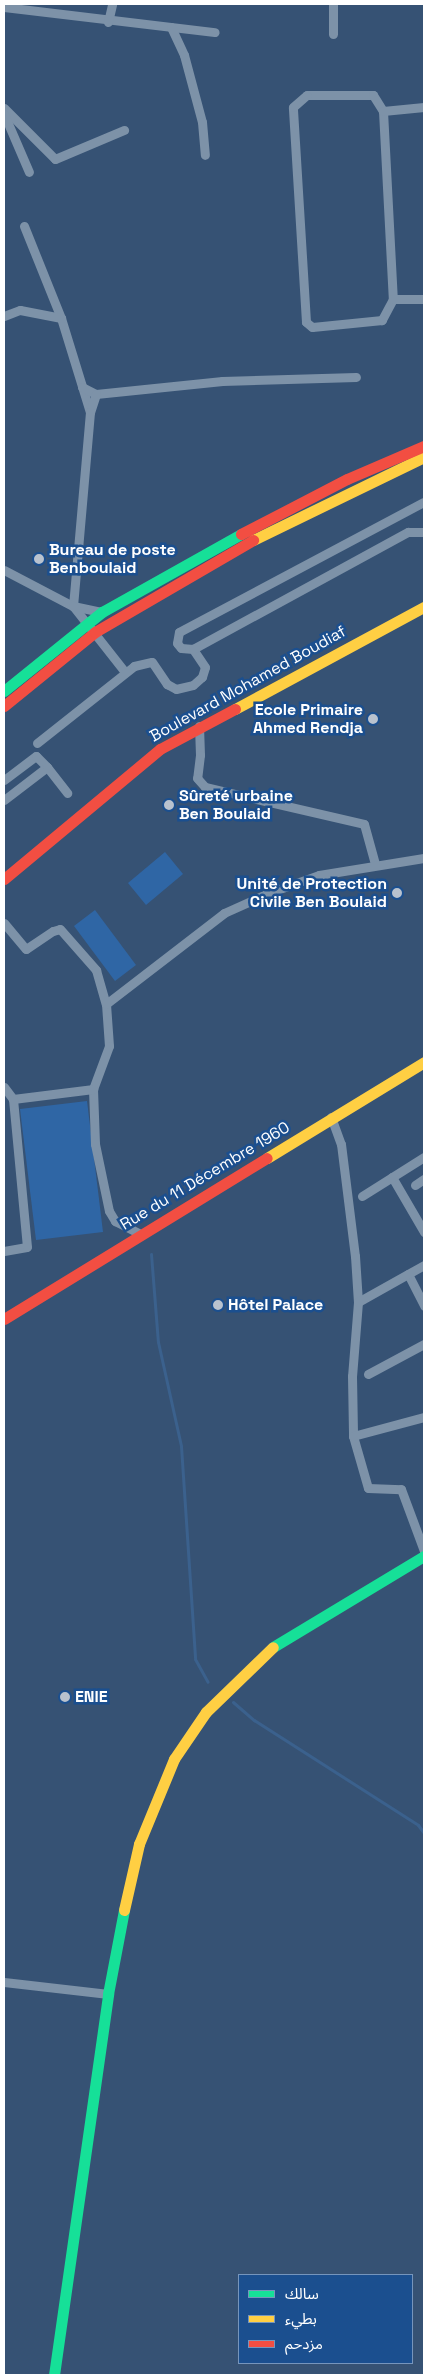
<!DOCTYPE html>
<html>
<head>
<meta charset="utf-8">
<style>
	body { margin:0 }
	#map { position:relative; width:428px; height:2379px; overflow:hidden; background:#365274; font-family:"Space Grotesk","Noto Sans Arabic",sans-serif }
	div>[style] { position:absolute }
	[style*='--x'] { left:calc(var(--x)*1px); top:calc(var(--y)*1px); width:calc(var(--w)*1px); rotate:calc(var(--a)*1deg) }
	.green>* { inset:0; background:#2f66a5 }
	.stream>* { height:3px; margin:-1.5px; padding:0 1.5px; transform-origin:1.5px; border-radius:1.5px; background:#3b618d }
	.street>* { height:9px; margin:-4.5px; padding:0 4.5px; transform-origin:4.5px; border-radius:4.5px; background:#7d92a8 }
	.fast>* { height:11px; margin:-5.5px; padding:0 5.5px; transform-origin:5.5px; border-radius:5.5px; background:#16e098 }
	.slow>* { height:11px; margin:-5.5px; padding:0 5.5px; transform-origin:5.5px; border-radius:5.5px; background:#ffcf43 }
	.jam>* { height:11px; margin:-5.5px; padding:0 5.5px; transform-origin:5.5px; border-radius:5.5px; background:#f24e42 }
	.dots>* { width:14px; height:14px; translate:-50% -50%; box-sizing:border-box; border:2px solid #1b4f8f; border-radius:50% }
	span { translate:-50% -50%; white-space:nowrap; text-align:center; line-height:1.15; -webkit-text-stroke:5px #1b4f8f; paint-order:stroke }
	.poi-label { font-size:16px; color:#fff; font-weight:700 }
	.left { translate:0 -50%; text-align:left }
	.right { translate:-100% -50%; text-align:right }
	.street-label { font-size:16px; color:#fff }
	.frame { position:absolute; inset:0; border:5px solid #fff; pointer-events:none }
	.legend { position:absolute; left:238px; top:2274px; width:175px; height:90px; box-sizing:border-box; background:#1b4f8f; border:1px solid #7695bc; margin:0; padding:6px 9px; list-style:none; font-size:15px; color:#fff }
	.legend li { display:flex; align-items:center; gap:10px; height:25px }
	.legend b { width:25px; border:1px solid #7695bc }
</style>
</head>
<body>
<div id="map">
	<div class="green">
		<div style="clip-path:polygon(165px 852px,183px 874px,146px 905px,128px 883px)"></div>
		<div style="clip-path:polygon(95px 910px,136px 965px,115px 981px,74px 926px)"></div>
		<div style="clip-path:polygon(87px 1101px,103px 1232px,36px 1240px,20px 1109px)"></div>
	</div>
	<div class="stream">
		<div style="--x:151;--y:1254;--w:88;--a:85.5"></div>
		<div style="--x:158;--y:1342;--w:107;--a:77.5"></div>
		<div style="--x:181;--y:1446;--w:213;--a:86.2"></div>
		<div style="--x:195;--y:1659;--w:26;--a:61"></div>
		<div style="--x:233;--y:1702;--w:28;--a:41"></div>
		<div style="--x:254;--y:1720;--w:195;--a:32.6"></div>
		<div style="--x:418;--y:1825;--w:10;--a:53"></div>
	</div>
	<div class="street">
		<div style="--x:4;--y:7;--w:212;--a:6.8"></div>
		<div style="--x:108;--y:22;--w:18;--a:-77"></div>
		<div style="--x:171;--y:27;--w:31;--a:65"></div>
		<div style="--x:184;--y:55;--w:69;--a:75"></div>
		<div style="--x:202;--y:122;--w:33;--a:85"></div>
		<div style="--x:333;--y:34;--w:30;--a:-90"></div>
		<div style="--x:307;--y:95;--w:66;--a:0"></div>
		<div style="--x:373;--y:95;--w:19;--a:58"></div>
		<div style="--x:383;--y:111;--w:188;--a:87"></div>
		<div style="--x:393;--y:299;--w:24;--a:118"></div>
		<div style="--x:382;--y:320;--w:70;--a:174.3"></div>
		<div style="--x:312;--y:327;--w:8;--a:-140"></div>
		<div style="--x:306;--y:322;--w:215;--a:-93.5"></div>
		<div style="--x:293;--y:107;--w:18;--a:-41"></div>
		<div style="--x:4;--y:108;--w:72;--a:45"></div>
		<div style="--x:55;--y:159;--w:75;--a:-22.8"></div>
		<div style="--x:383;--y:111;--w:41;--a:-5.6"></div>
		<div style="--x:4;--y:114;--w:63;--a:66.7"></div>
		<div style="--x:24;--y:226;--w:99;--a:68.1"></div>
		<div style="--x:61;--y:318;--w:98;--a:72.9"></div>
		<div style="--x:393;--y:299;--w:31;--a:0"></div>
		<div style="--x:4;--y:316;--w:17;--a:-21"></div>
		<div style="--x:20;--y:310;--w:42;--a:11"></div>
		<div style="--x:82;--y:387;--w:16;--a:27"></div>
		<div style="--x:96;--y:394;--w:127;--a:-5.9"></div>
		<div style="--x:222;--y:381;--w:134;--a:-1.7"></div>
		<div style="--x:96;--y:394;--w:19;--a:108"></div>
		<div style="--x:90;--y:412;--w:195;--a:95"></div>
		<div style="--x:73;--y:606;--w:30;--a:12"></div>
		<div style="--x:4;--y:570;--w:78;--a:27.6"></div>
		<div style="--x:73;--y:606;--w:84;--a:51.8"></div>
		<div style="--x:193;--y:649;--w:12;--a:-175"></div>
		<div style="--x:181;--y:648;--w:6;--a:-129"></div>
		<div style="--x:177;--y:643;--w:11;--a:-80"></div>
		<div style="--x:179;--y:632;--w:277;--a:-28"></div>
		<div style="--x:199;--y:726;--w:29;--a:88"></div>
		<div style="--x:200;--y:755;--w:23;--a:97"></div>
		<div style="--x:197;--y:778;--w:12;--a:48"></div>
		<div style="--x:205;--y:787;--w:163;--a:13.1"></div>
		<div style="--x:364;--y:824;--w:41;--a:74.6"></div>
		<div style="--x:37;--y:743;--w:124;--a:-38.4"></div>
		<div style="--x:134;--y:666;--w:18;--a:-13"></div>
		<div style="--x:152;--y:662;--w:27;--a:56"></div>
		<div style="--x:167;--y:684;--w:10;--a:29"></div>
		<div style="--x:176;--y:689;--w:17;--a:-13"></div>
		<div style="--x:193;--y:685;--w:12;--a:-42"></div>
		<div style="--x:202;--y:677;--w:10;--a:-73"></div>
		<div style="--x:205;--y:667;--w:22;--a:-124"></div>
		<div style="--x:193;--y:649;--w:245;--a:-28.6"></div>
		<div style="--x:408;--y:532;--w:16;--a:0"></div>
		<div style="--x:4;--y:780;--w:40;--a:-37"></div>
		<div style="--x:36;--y:756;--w:16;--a:45"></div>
		<div style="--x:4;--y:800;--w:54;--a:-37.5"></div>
		<div style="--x:47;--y:767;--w:33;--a:52"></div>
		<div style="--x:4;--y:923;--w:34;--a:50"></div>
		<div style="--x:26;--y:949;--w:32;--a:-34"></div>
		<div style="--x:53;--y:931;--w:7;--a:-16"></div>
		<div style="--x:60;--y:929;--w:55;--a:48.7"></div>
		<div style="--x:96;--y:970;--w:35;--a:74"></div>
		<div style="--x:106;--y:1004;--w:42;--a:85.9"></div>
		<div style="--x:109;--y:1046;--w:46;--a:110.4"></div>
		<div style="--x:93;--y:1089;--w:55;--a:87.9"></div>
		<div style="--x:95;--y:1144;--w:68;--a:78.2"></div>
		<div style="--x:109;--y:1211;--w:12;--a:59"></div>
		<div style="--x:115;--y:1221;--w:28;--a:27"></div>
		<div style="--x:106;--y:1004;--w:149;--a:-37.6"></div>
		<div style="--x:224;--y:913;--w:51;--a:-24.1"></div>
		<div style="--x:271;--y:892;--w:51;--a:-19.5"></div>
		<div style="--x:319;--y:875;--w:106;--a:-9.2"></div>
		<div style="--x:4;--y:1087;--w:15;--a:53"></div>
		<div style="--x:13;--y:1099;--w:81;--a:-7.1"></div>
		<div style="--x:331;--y:1117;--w:29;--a:70"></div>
		<div style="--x:341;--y:1144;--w:113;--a:82.9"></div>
		<div style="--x:355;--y:1256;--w:46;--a:86.3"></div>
		<div style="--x:358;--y:1302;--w:74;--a:94.6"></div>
		<div style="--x:352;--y:1376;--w:60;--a:89"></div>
		<div style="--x:353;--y:1436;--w:54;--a:73.9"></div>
		<div style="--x:368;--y:1488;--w:33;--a:2"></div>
		<div style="--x:401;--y:1489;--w:66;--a:69.6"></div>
		<div style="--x:392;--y:1177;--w:64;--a:59.8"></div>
		<div style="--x:415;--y:1185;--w:11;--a:-34"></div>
		<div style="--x:362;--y:1196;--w:73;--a:-32.2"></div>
		<div style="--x:4;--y:1251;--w:23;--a:-10"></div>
		<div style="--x:27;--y:1247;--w:149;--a:-95.4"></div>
		<div style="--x:408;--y:1274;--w:36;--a:63"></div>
		<div style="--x:358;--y:1302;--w:76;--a:-29.3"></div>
		<div style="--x:368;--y:1374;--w:64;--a:-28.2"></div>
		<div style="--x:353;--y:1436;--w:73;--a:-15"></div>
		<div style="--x:4;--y:1982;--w:105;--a:6.6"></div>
	</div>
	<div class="fast">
		<div style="--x:4;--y:691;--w:126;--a:-38.9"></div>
		<div style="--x:102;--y:612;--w:159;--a:-29.3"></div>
		<div style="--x:273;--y:1647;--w:176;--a:-31.1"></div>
		<div style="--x:54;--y:2375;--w:385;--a:-81.9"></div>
		<div style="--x:108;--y:1994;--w:86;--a:-79.2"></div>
	</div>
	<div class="slow">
		<div style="--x:253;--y:540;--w:190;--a:-25.9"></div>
		<div style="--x:235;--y:709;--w:215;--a:-28.4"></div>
		<div style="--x:267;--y:1158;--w:184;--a:-31.4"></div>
		<div style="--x:124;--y:1910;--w:68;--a:-77.2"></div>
		<div style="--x:139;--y:1844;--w:92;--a:-67.6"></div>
		<div style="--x:174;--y:1759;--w:57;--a:-55.8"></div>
		<div style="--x:206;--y:1712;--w:93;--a:-44.1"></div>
	</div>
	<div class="jam">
		<div style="--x:241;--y:534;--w:119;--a:-27.4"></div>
		<div style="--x:347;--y:479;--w:84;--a:-23.2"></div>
		<div style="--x:4;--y:706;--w:117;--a:-39.1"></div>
		<div style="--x:95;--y:632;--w:183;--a:-30.2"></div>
		<div style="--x:4;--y:879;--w:203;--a:-39.8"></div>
		<div style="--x:160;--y:749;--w:85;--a:-28.1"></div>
		<div style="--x:4;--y:1319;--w:308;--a:-31.5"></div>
	</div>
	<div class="dots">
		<div style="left:39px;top:559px;background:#b9c2ce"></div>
		<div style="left:373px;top:719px;background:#b9c2ce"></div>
		<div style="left:169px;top:805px;background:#b9c2ce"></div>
		<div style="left:397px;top:893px;background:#b9c2ce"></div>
		<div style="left:218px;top:1305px;background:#b9c2ce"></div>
		<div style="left:65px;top:1697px;background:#b9c2ce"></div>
	</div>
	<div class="poi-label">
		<span class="left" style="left:49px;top:559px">Bureau de poste<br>Benboulaid</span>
		<span class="right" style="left:363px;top:719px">Ecole Primaire<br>Ahmed Rendja</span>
		<span class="left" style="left:179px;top:805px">Sûreté urbaine<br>Ben Boulaid</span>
		<span class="right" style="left:387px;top:893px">Unité de Protection<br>Civile Ben Boulaid</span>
		<span class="left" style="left:228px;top:1305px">Hôtel Palace</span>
		<span class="left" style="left:75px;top:1697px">ENIE</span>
	</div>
	<div class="street-label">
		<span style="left:248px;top:684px;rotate:-29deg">Boulevard Mohamed Boudiaf</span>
		<span style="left:205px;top:1176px;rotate:-31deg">Rue du 11 Décembre 1960</span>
	</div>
	<div class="frame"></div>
	<ul class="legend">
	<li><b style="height:6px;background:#16e098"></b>سالك</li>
	<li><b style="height:6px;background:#ffcf43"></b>بطيء</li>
	<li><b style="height:6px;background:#f24e42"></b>مزدحم</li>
	</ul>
</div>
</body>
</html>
